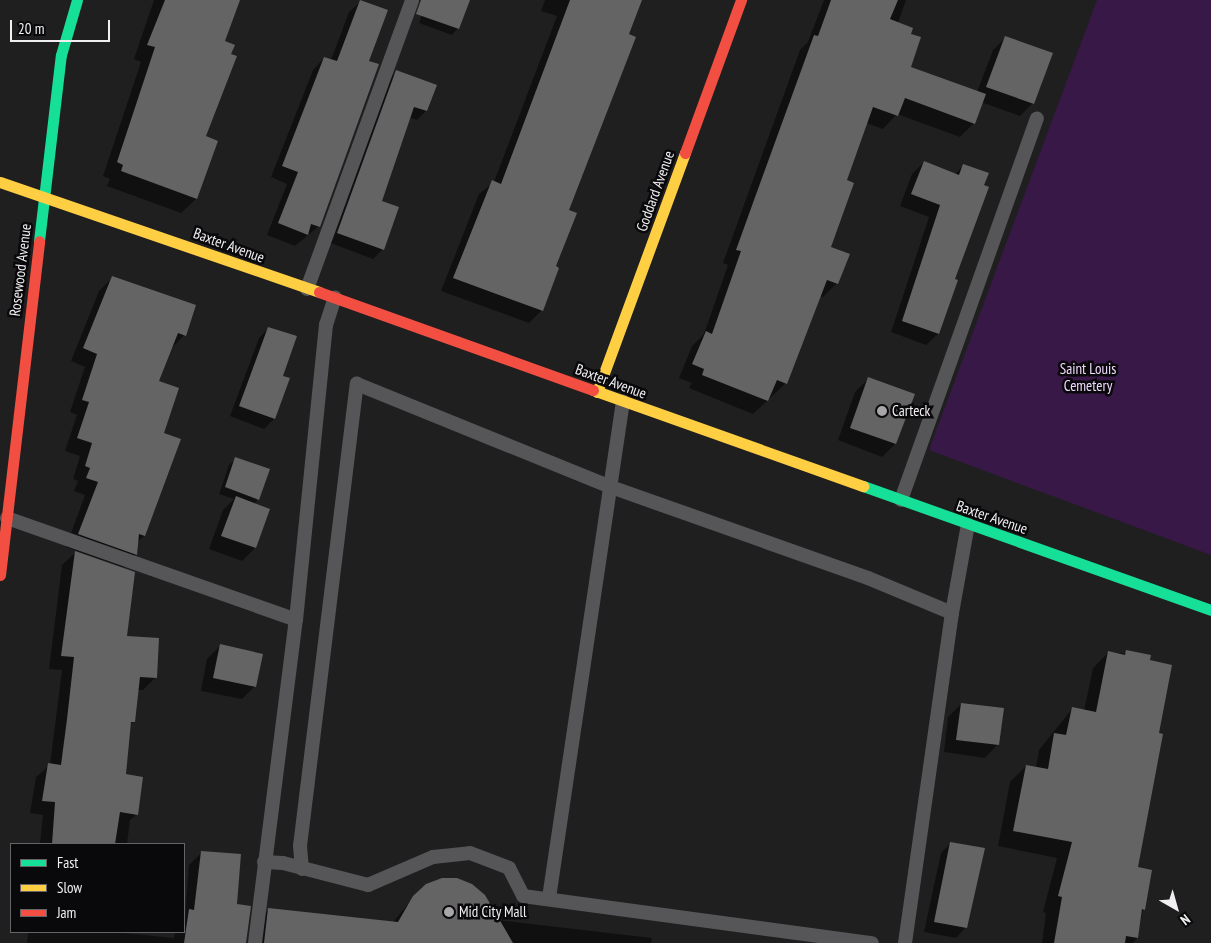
<!DOCTYPE html>
<html>
<head>
<meta charset="utf-8">
<style>
	body { margin:0 }
	#map { position:relative; width:1211px; height:943px; overflow:hidden; background:#201f20; font-family:"PT Sans Narrow",sans-serif }
	div>[style] { position:absolute }
	[style*='--x'] { left:calc(var(--x)*1px); top:calc(var(--y)*1px); width:calc(var(--w)*1px); rotate:calc(var(--a)*1deg) }
	.green>* { inset:0; background:#371846 }
	.shadow>* { inset:0; background:#0007 }
	.building>* { inset:0; background:#656465 }
	.lane>* { height:14px; margin:-7px; padding:0 7px; transform-origin:7px; border-radius:7px; background:#565557 }
	.fast>* { height:11px; margin:-5.5px; padding:0 5.5px; transform-origin:5.5px; border-radius:5.5px; background:#16e098 }
	.slow>* { height:11px; margin:-5.5px; padding:0 5.5px; transform-origin:5.5px; border-radius:5.5px; background:#ffcf43 }
	.jam>* { height:11px; margin:-5.5px; padding:0 5.5px; transform-origin:5.5px; border-radius:5.5px; background:#f24e42 }
	.dots>* { width:14px; height:14px; translate:-50% -50%; box-sizing:border-box; border:2px solid #09080a; border-radius:50% }
	span { translate:-50% -50%; white-space:nowrap; text-align:center; line-height:1.15; -webkit-text-stroke:5px #09080a; paint-order:stroke }
	.street-label { font-size:15px; color:#f1eff2 }
	.park-label { font-size:15px; color:#f0d9fd }
	.poi-label { font-size:15px; color:#f1eff2 }
	.left { translate:0 -50%; text-align:left }
	.legend { position:absolute; left:10px; top:843px; width:175px; height:90px; box-sizing:border-box; background:#09080a; border:1px solid #666467; margin:0; padding:6px 9px; list-style:none; font-size:15px; color:#f1eff2 }
	.legend li { display:flex; align-items:center; gap:10px; height:25px }
	.legend b { width:25px; border:1px solid #666467 }
	.north { position:absolute; left:1151px; top:883px; width:50px; height:50px; -webkit-text-stroke:4px #09080a; paint-order:stroke; rotate:142deg; font-size:14px; font-weight:700; line-height:20px; text-align:center; color:#f1eff2 }
	.north::after { content:''; display:block; margin:auto; width:18px; height:22px; background:#f1eff2; clip-path:polygon(50% 0,100% 100%,50% 72%,0 100%) }
	.scale { position:absolute; left:10px; top:20px; width:100px; height:22px; box-sizing:border-box; border:2px solid #f1eff2; border-top:0; padding-left:6px; font-size:15px; line-height:18px; white-space:nowrap; color:#f1eff2; -webkit-text-stroke:4px #09080a; paint-order:stroke }
</style>
</head>
<body>
<div id="map">
	<div class="green">
		<div style="clip-path:polygon(1097px 0,1211px 0,1211px 555px,929px 450px)"></div>
	</div>
	<div class="shadow">
		<div style="clip-path:polygon(154px 0,238px 0,224px 42px,205px 137px,217px 142px,196px 199px,181px 213px,107px 186px,110px 179px,103px 176px,141px 62px,134px 59px)"></div>
		<div style="clip-path:polygon(427px 0,455px 0,458px 28px,452px 35px,419px 23px)"></div>
		<div style="clip-path:polygon(545px 0,640px 0,568px 211px,542px 310px,529px 323px,441px 291px,479px 194px,494px 182px,557px 16px,541px 11px)"></div>
		<div style="clip-path:polygon(824px 0,906px 0,898px 23px,909px 35px,909px 67px,977px 92px,993px 50px,1006px 37px,1033px 103px,1020px 116px,981px 102px,974px 123px,960px 137px,897px 114px,883px 129px,866px 123px,845px 181px,829px 247px,837px 283px,823px 297px,820px 296px,785px 384px,753px 414px,689px 388px,692px 383px,679px 378px,692px 346px,704px 334px,728px 265px,723px 263px,800px 50px,808px 42px)"></div>
		<div style="clip-path:polygon(361px 1px,319px 226px,295px 246px,267px 235px,287px 184px,271px 177px,313px 70px,324px 58px,331px 60px,349px 12px)"></div>
		<div style="clip-path:polygon(396px 72px,426px 111px,417px 120px,409px 117px,381px 202px,397px 208px,382px 250px,373px 259px,328px 242px,387px 81px)"></div>
		<div style="clip-path:polygon(924px 162px,954px 175px,964px 165px,953px 280px,957px 281px,938px 334px,926px 345px,891px 332px,929px 217px,900px 206px,912px 174px)"></div>
		<div style="clip-path:polygon(112px 278px,184px 335px,172px 348px,157px 382px,162px 433px,180px 439px,144px 536px,137px 542px,136px 554px,123px 567px,66px 547px,85px 495px,74px 491px,78px 481px,73px 479px,80px 456px,65px 451px,77px 415px,70px 412px,85px 367px,71px 361px,99px 291px)"></div>
		<div style="clip-path:polygon(269px 328px,282px 376px,289px 379px,274px 419px,264px 429px,230px 416px,259px 338px)"></div>
		<div style="clip-path:polygon(868px 379px,913px 395px,895px 444px,882px 457px,838px 440px,855px 392px)"></div>
		<div style="clip-path:polygon(236px 459px,258px 499px,254px 504px,269px 509px,255px 548px,242px 561px,209px 549px,223px 510px,234px 499px,219px 494px,229px 465px)"></div>
		<div style="clip-path:polygon(75px 553px,126px 637px,156px 677px,143px 690px,137px 690px,133px 722px,129px 726px,124px 775px,137px 814px,130px 820px,127px 844px,40px 844px,43px 815px,30px 813px,36px 777px,50px 765px,62px 670px,49px 669px,62px 565px)"></div>
		<div style="clip-path:polygon(220px 646px,255px 686px,242px 699px,201px 691px,207px 659px)"></div>
		<div style="clip-path:polygon(1109px 652px,1150px 656px,1158px 734px,1136px 868px,1151px 871px,1137px 938px,1133px 943px,1042px 943px,1046px 913px,1043px 912px,1057px 858px,998px 846px,1010px 782px,1026px 766px,1036px 768px,1039px 750px,1072px 709px,1084px 711px,1093px 668px)"></div>
		<div style="clip-path:polygon(961px 704px,997px 745px,985px 758px,944px 752px,948px 717px)"></div>
		<div style="clip-path:polygon(951px 843px,966px 927px,956px 938px,924px 932px,941px 853px)"></div>
		<div style="clip-path:polygon(202px 852px,235px 905px,245px 943px,27px 943px,28px 932px,113px 932px,174px 938px,175px 932px,184px 932px,189px 865px)"></div>
		<div style="clip-path:polygon(414px 897px,498px 920px,652px 938px,651px 943px,253px 943px,256px 922px,269px 909px,393px 922px)"></div>
	</div>
	<div class="building">
		<div style="clip-path:polygon(165px 0,240px 0,225px 41px,235px 45px,231px 54px,237px 56px,206px 136px,218px 141px,197px 199px,121px 171px,123px 165px,117px 162px,155px 47px,147px 45px)"></div>
		<div style="clip-path:polygon(360px 0,388px 10px,369px 61px,379px 64px,320px 227px,311px 224px,308px 235px,278px 223px,298px 172px,282px 166px,324px 57px,337px 61px)"></div>
		<div style="clip-path:polygon(421px 0,470px 0,459px 29px,416px 14px)"></div>
		<div style="clip-path:polygon(570px 0,642px 0,629px 34px,636px 37px,569px 210px,577px 213px,556px 266px,559px 268px,543px 311px,453px 278px,492px 180px,501px 184px)"></div>
		<div style="clip-path:polygon(831px 0,898px 0,890px 19px,913px 28px,911px 34px,921px 37px,911px 67px,986px 94px,975px 124px,905px 98px,898px 116px,873px 107px,847px 180px,854px 183px,831px 247px,850px 254px,838px 284px,827px 280px,787px 384px,777px 380px,768px 401px,702px 375px,704px 369px,692px 364px,706px 331px,712px 334px,741px 251px,736px 250px,754px 200px,814px 35px,818px 36px)"></div>
		<div style="clip-path:polygon(1005px 36px,1053px 53px,1034px 104px,986px 87px)"></div>
		<div style="clip-path:polygon(396px 70px,437px 85px,427px 111px,414px 107px,382px 201px,399px 207px,384px 250px,337px 233px)"></div>
		<div style="clip-path:polygon(924px 161px,959px 175px,963px 164px,989px 173px,984px 185px,989px 187px,955px 279px,958px 280px,939px 334px,902px 321px,940px 205px,911px 194px)"></div>
		<div style="clip-path:polygon(112px 276px,196px 305px,186px 336px,178px 333px,159px 381px,179px 388px,164px 433px,181px 439px,145px 536px,139px 534px,137px 555px,78px 534px,98px 482px,86px 478px,90px 468px,85px 466px,92px 443px,77px 438px,89px 402px,82px 400px,97px 354px,83px 348px)"></div>
		<div style="clip-path:polygon(268px 327px,297px 336px,283px 376px,290px 378px,275px 419px,239px 406px)"></div>
		<div style="clip-path:polygon(868px 377px,915px 394px,896px 444px,850px 428px)"></div>
		<div style="clip-path:polygon(235px 457px,270px 469px,259px 500px,225px 487px)"></div>
		<div style="clip-path:polygon(236px 496px,270px 509px,256px 548px,221px 536px)"></div>
		<div style="clip-path:polygon(75px 551px,135px 572px,127px 636px,159px 638px,157px 678px,140px 677px,135px 722px,131px 722px,126px 774px,143px 777px,138px 815px,120px 812px,115px 844px,52px 844px,55px 802px,42px 801px,48px 763px,61px 765px,67px 719px,74px 657px,61px 656px)"></div>
		<div style="clip-path:polygon(220px 644px,263px 654px,256px 687px,213px 678px)"></div>
		<div style="clip-path:polygon(1126px 650px,1151px 655px,1150px 660px,1172px 665px,1159px 733px,1163px 734px,1138px 867px,1152px 870px,1145px 910px,1142px 909px,1138px 938px,1126px 936px,1125px 943px,1054px 943px,1062px 897px,1058px 896px,1072px 842px,1013px 831px,1026px 765px,1048px 769px,1054px 733px,1066px 735px,1072px 707px,1096px 712px,1108px 651px,1125px 655px)"></div>
		<div style="clip-path:polygon(961px 703px,1004px 708px,999px 745px,956px 740px)"></div>
		<div style="clip-path:polygon(950px 842px,985px 848px,967px 928px,934px 922px)"></div>
		<div style="clip-path:polygon(201px 851px,241px 854px,237px 904px,251px 906px,246px 943px,184px 943px,189px 909px,194px 910px)"></div>
		<div style="clip-path:polygon(457px 878px,472px 884px,485px 895px,513px 943px,264px 943px,268px 908px,398px 922px,413px 896px,426px 884px,442px 878px)"></div>
	</div>
	<div class="lane">
		<div style="--x:307;--y:289;--w:307;--a:-70"></div>
		<div style="--x:901;--y:500;--w:405;--a:-70.4"></div>
		<div style="--x:7;--y:518;--w:306;--a:19.4"></div>
		<div style="--x:264;--y:862;--w:19;--a:3"></div>
		<div style="--x:283;--y:863;--w:88;--a:14.5"></div>
		<div style="--x:368;--y:885;--w:71;--a:-23.3"></div>
		<div style="--x:433;--y:857;--w:37;--a:-6"></div>
		<div style="--x:470;--y:853;--w:42;--a:21"></div>
		<div style="--x:509;--y:868;--w:31;--a:63"></div>
		<div style="--x:523;--y:896;--w:352;--a:7.7"></div>
		<div style="--x:302;--y:869;--w:23;--a:-95"></div>
		<div style="--x:300;--y:846;--w:466;--a:-83"></div>
		<div style="--x:357;--y:384;--w:274;--a:22.1"></div>
		<div style="--x:611;--y:487;--w:273;--a:19.5"></div>
		<div style="--x:868;--y:578;--w:91;--a:22.6"></div>
		<div style="--x:549;--y:898;--w:502;--a:-81.53"></div>
		<div style="--x:255;--y:943;--w:326;--a:-82.8"></div>
		<div style="--x:296;--y:620;--w:297;--a:-84.2"></div>
		<div style="--x:326;--y:325;--w:29;--a:-72"></div>
		<div style="--x:905;--y:943;--w:333;--a:-81.9"></div>
		<div style="--x:952;--y:613;--w:90;--a:-79.8"></div>
	</div>
	<div class="fast">
		<div style="--x:39;--y:241;--w:187;--a:-83.3"></div>
		<div style="--x:61;--y:55;--w:57;--a:-73.8"></div>
		<div style="--x:863;--y:486;--w:369;--a:19.6"></div>
	</div>
	<div class="slow">
		<div style="--x:0;--y:182;--w:337;--a:19"></div>
		<div style="--x:593;--y:390;--w:287;--a:19.6"></div>
		<div style="--x:597;--y:392;--w:255;--a:-69.8"></div>
	</div>
	<div class="jam">
		<div style="--x:685;--y:153;--w:163;--a:-69.9"></div>
		<div style="--x:319;--y:292;--w:291;--a:19.7"></div>
		<div style="--x:0;--y:575;--w:336;--a:-83.3"></div>
	</div>
	<div class="dots">
		<div style="left:882px;top:411px;background:#a8a6a8"></div>
		<div style="left:449px;top:912px;background:#a8a6a8"></div>
	</div>
	<div class="street-label">
		<span style="left:655px;top:191px;rotate:-70deg">Goddard Avenue</span>
		<span style="left:229px;top:245px;rotate:20deg">Baxter Avenue</span>
		<span style="left:20px;top:270px;rotate:-83deg">Rosewood Avenue</span>
		<span style="left:611px;top:381px;rotate:20deg">Baxter Avenue</span>
		<span style="left:992px;top:517px;rotate:19deg">Baxter Avenue</span>
	</div>
	<div class="park-label">
		<span style="left:1088px;top:377px">Saint Louis<br>Cemetery</span>
	</div>
	<div class="poi-label">
		<span class="left" style="left:892px;top:411px">Carteck</span>
		<span class="left" style="left:459px;top:912px">Mid City Mall</span>
	</div>
	<ul class="legend">
	<li><b style="height:6px;background:#16e098"></b>Fast</li>
	<li><b style="height:6px;background:#ffcf43"></b>Slow</li>
	<li><b style="height:6px;background:#f24e42"></b>Jam</li>
	</ul>
	<div class="north">N</div>
	<div class="scale">20 m</div>
</div>
</body>
</html>
